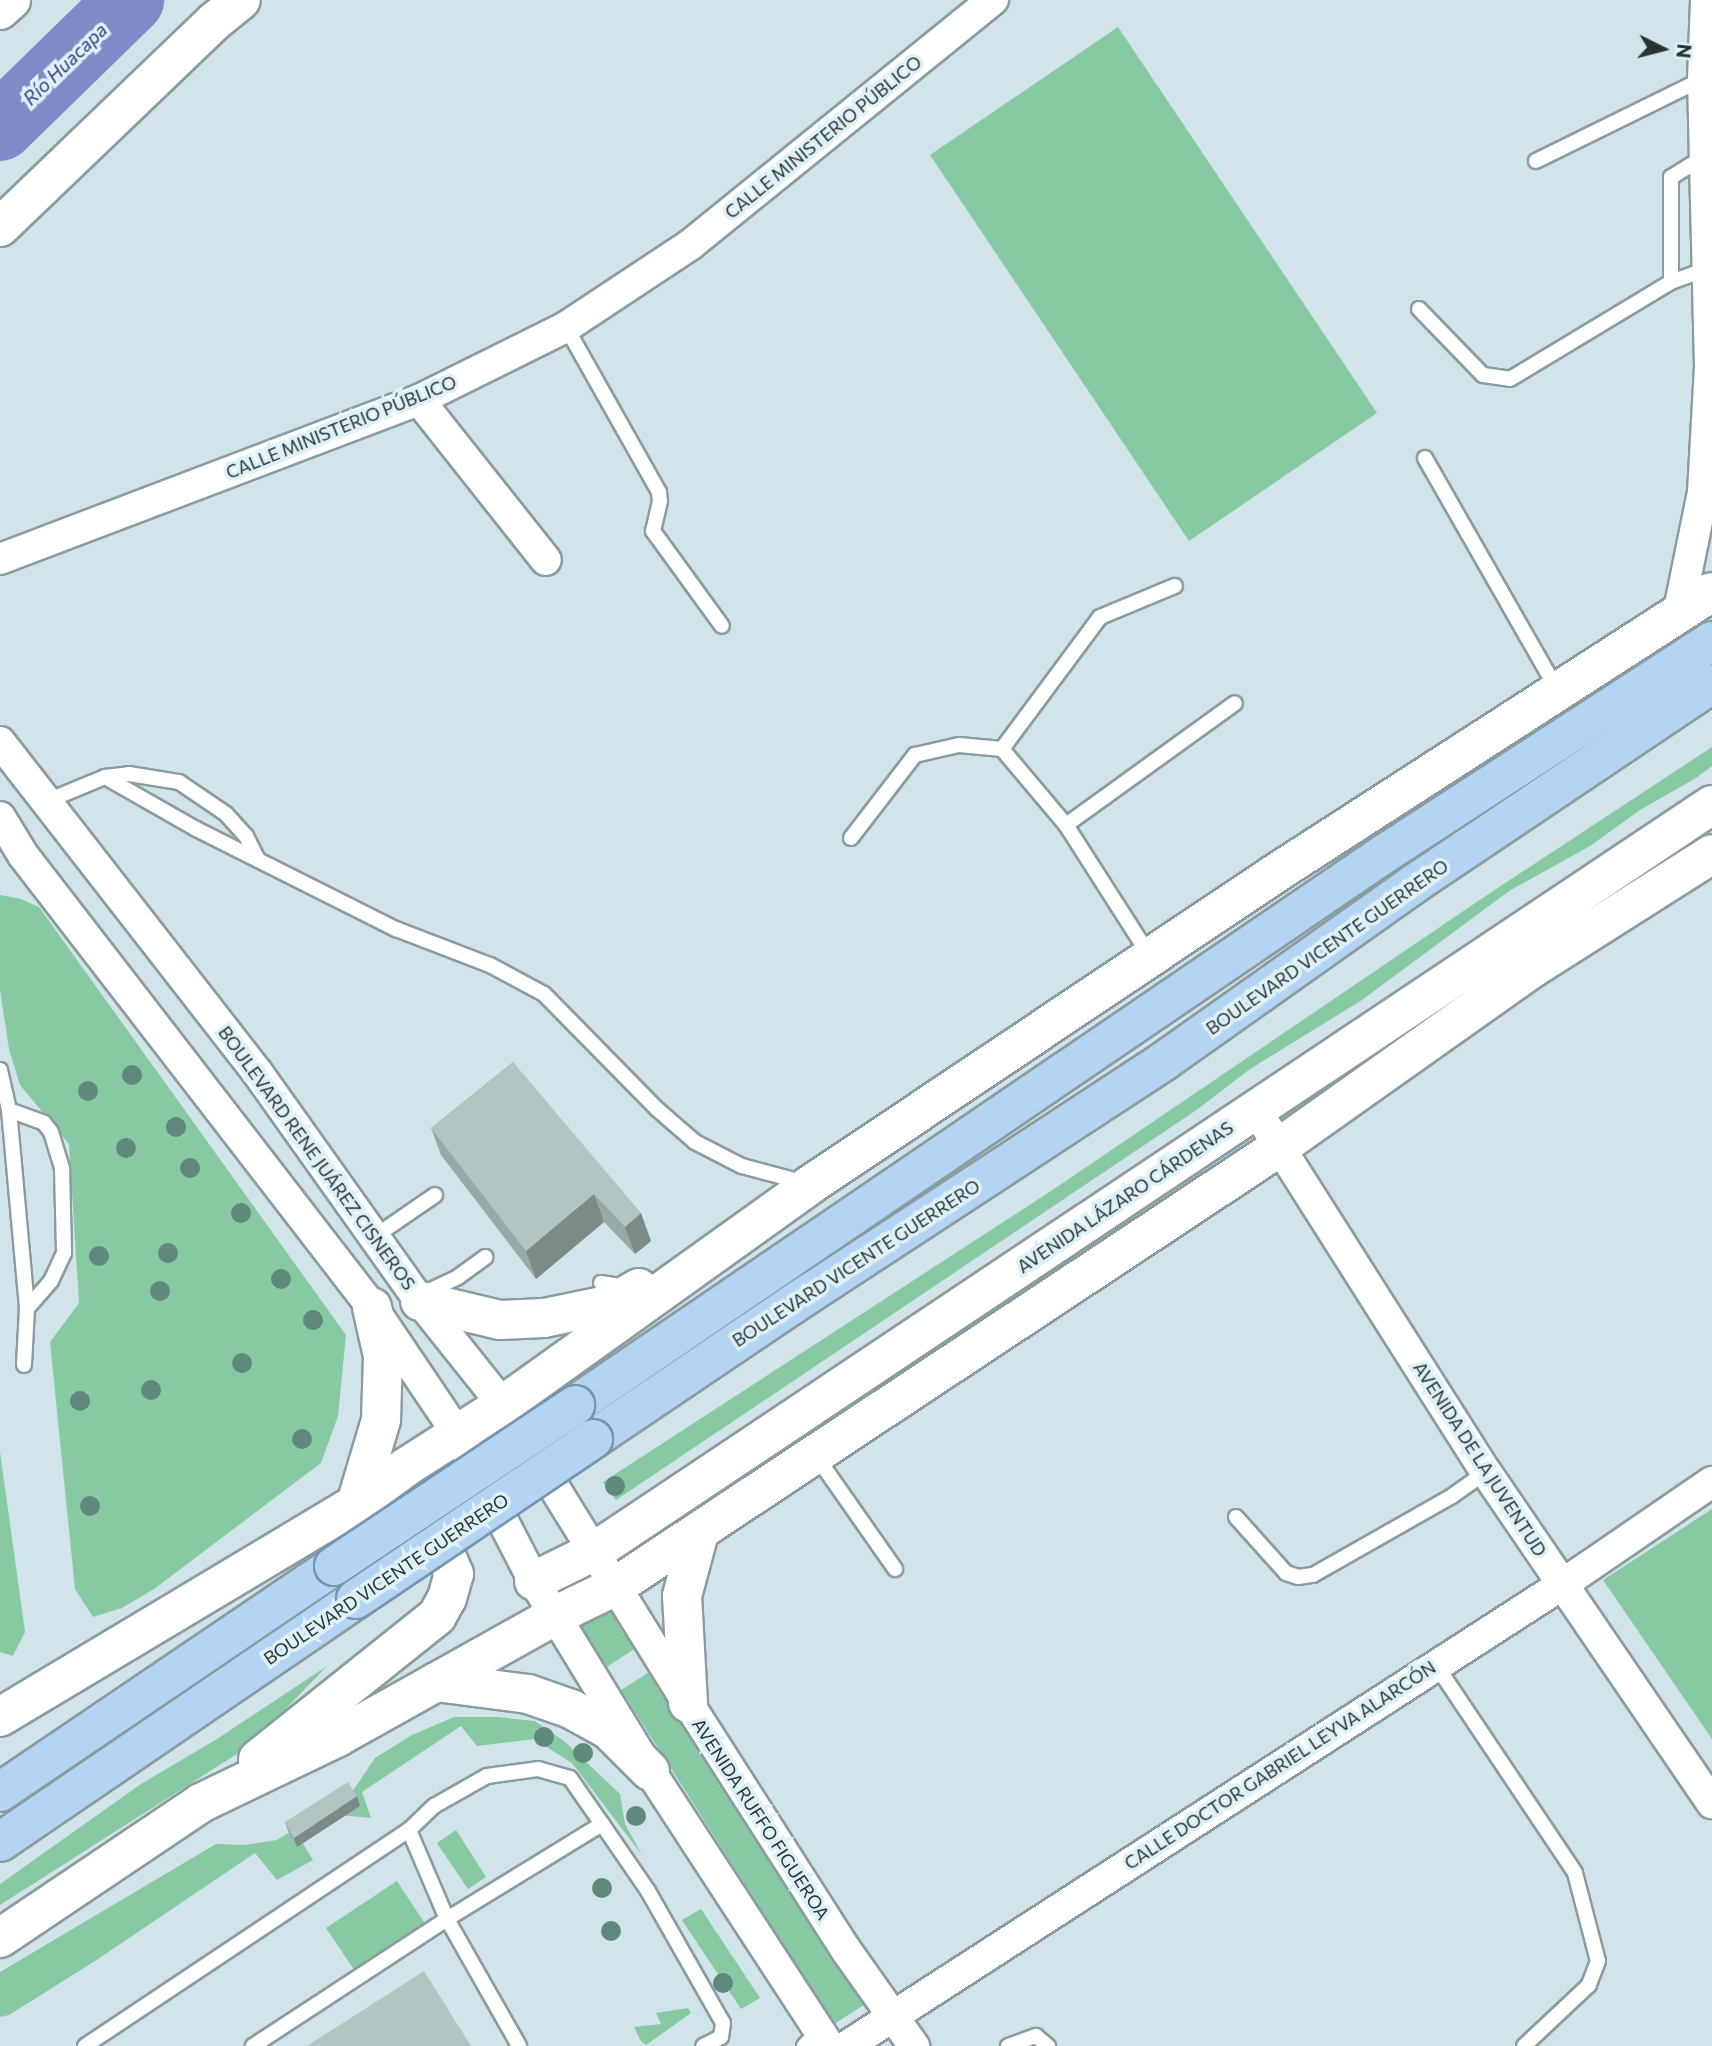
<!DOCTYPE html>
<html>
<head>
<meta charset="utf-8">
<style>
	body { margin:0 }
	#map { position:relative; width:1712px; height:2046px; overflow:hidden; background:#d1e4e9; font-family:Commissioner,sans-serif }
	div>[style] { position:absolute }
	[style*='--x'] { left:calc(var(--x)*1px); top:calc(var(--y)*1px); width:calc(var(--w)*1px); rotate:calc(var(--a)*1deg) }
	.green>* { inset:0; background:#86c9a3 }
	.river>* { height:68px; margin:-34px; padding:0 34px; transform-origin:34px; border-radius:34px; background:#818ac6 }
	.roads { filter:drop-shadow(2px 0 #8a9ca1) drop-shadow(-2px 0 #8a9ca1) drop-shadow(0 2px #8a9ca1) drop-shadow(0 -2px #8a9ca1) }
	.service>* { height:14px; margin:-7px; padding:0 7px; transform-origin:7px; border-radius:7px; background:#fff }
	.minor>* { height:30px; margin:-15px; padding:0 15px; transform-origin:15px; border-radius:15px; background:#fff }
	.secondary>* { height:38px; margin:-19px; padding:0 19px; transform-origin:19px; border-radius:19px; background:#fff }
	.trunk>* { height:38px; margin:-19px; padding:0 19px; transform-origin:19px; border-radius:19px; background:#b4d4f3 }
	.bridges { filter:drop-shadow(2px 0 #7895ae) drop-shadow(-2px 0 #7895ae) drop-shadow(0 2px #7895ae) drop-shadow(0 -2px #7895ae) }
	.trunk-bridge>* { height:38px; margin:-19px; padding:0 19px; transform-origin:19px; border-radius:19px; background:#b4d4f3 }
	.trees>* { width:20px; height:20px; margin:-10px; border-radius:50%; background:#60897d }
	.wall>* { inset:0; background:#99a9a8 }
	.shaded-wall>* { inset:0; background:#7d8a88 }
	.building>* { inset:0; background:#b2c5c3 }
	span { translate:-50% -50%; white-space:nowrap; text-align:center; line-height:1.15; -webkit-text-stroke:7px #def1f7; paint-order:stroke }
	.street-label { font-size:18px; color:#2b3234 }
	.water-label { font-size:19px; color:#393e87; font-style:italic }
	.north { position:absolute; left:1628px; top:14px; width:70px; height:70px; -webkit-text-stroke:5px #def1f7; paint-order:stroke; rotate:96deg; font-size:19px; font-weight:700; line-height:28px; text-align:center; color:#2b3234 }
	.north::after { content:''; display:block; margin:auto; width:24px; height:32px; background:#2b3234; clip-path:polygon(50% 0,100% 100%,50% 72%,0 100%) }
</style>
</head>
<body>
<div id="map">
	<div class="green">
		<div style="clip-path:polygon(1118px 27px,1377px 413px,1189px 541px,930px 155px)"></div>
		<div style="clip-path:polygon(1712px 747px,1712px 766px,1696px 778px,1640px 810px,1590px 846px,1509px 891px,1362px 1000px,1250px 1069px,1198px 1109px,616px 1500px,603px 1482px,1054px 1189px,1490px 893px)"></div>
		<div style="clip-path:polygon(0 895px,21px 899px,39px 907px,346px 1335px,338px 1416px,321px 1463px,154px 1589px,122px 1608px,93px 1617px,75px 1589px,50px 1342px,79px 1303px,69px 1144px,20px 1085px,9px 1049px,0 990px)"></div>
		<div style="clip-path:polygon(0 1452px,25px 1632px,13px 1656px,0 1652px)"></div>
		<div style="clip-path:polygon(1712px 1509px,1712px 1739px,1603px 1580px)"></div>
		<div style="clip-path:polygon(610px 1599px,639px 1646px,605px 1668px,576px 1621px)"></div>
		<div style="clip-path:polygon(327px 1666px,251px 1745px,0 1905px,0 1884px,141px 1784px,217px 1739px)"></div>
		<div style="clip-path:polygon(651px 1671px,864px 2005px,834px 2024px,621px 1690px)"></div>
		<div style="clip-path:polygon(454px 1717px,497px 1717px,535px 1721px,564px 1741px,620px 1794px,625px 1824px,642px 1855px,572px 1763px,534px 1739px,477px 1746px,461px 1726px,362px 1792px,371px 1818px,339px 1815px,301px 1840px,313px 1860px,277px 1880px,255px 1853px,95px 1961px,9px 2015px,0 2017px,0 1972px,216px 1844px,244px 1845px,277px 1840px,350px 1795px,375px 1758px,412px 1735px)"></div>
		<div style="clip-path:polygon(456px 1830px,486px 1877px,468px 1889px,437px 1843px)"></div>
		<div style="clip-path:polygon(397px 1881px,429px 1930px,359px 1977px,326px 1928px)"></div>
		<div style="clip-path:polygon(701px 1909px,760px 1998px,741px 2009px,682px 1920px)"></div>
		<div style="clip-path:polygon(688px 2008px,691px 2013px,646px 2045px,640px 2040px,634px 2027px,661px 2024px,656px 2013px)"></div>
	</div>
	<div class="river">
		<div style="--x:0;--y:127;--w:182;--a:-44.3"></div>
	</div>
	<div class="roads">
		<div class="service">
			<div style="--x:1705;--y:156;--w:40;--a:148"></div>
			<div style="--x:1671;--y:177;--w:105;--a:90"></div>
			<div style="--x:1671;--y:282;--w:37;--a:-20"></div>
			<div style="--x:1536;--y:161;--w:186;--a:-26.2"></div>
			<div style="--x:1419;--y:309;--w:92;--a:45.9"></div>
			<div style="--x:1483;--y:375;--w:27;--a:8"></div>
			<div style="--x:1510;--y:379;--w:188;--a:-31.1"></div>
			<div style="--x:566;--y:327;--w:189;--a:60.6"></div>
			<div style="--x:659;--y:492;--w:9;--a:84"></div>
			<div style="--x:660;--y:501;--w:31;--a:103"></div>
			<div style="--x:653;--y:531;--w:117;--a:54"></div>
			<div style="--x:1425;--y:458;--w:266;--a:60.3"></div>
			<div style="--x:1002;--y:749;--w:164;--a:-53.4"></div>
			<div style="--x:1100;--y:617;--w:81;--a:-22.5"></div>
			<div style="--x:105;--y:777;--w:24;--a:-7"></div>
			<div style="--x:129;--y:774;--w:51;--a:9.1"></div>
			<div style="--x:179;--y:782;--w:57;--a:34.2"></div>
			<div style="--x:226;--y:814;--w:30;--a:48"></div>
			<div style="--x:246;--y:836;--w:27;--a:63"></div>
			<div style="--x:47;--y:801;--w:63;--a:-22.5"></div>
			<div style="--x:105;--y:777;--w:105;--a:29.7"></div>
			<div style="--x:196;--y:829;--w:224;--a:26.6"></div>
			<div style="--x:396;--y:929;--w:101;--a:21"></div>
			<div style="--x:490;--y:965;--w:61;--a:28.2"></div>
			<div style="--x:544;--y:994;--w:161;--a:45.5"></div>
			<div style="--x:657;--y:1109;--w:50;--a:41"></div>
			<div style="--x:695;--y:1142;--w:53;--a:27.1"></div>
			<div style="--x:742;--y:1166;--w:62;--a:14.9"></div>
			<div style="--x:1066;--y:825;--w:208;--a:-35.8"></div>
			<div style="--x:851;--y:838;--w:105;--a:-52.4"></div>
			<div style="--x:915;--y:755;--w:45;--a:-12.8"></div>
			<div style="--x:959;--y:745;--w:43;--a:5.3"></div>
			<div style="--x:1002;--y:749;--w:99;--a:49.9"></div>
			<div style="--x:1066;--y:825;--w:154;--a:57.4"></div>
			<div style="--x:0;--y:1070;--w:41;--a:77.3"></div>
			<div style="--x:9;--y:1110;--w:200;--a:84.8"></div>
			<div style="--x:27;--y:1309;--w:56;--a:93.1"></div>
			<div style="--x:9;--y:1110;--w:37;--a:20"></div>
			<div style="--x:44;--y:1123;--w:11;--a:52"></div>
			<div style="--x:51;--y:1132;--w:39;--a:73"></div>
			<div style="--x:62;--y:1169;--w:84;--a:88.6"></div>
			<div style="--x:64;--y:1253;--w:31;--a:115"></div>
			<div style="--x:51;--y:1281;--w:37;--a:131"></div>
			<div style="--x:374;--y:1237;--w:74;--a:-34.5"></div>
			<div style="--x:601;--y:1283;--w:25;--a:9"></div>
			<div style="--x:422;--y:1294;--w:40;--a:-25"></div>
			<div style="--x:458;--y:1277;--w:34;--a:-36"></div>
			<div style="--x:816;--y:1456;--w:138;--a:55"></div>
			<div style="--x:1236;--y:1517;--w:75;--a:48.2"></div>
			<div style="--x:1286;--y:1573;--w:13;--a:18"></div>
			<div style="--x:1298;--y:1577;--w:15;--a:-8"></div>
			<div style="--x:1313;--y:1575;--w:160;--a:-29.6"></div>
			<div style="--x:1452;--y:1496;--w:42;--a:-35.2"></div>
			<div style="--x:1436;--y:1665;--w:250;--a:56.2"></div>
			<div style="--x:1575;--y:1873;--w:91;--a:75.4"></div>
			<div style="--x:1598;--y:1961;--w:26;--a:111"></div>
			<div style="--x:1589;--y:1985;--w:89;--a:136.8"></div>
			<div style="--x:602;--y:1824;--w:81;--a:55.5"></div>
			<div style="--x:648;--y:1891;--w:152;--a:60.4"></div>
			<div style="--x:723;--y:2023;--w:14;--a:98"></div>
			<div style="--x:721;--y:2037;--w:20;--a:153"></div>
			<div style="--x:409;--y:1830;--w:97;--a:66.9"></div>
			<div style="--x:447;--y:1919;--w:146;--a:60.4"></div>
			<div style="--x:85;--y:2046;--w:389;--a:-33.7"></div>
			<div style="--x:409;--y:1830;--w:35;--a:-44"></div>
			<div style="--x:434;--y:1806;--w:61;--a:-29.5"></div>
			<div style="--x:487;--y:1776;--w:51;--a:-7.8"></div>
			<div style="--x:538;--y:1769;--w:33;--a:16"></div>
			<div style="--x:570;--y:1778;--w:56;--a:55.2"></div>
			<div style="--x:602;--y:1824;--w:182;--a:148.5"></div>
			<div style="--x:447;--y:1919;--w:232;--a:146.8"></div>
			<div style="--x:804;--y:2046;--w:13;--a:-48"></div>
			<div style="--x:813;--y:2036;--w:11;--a:-100"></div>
			<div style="--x:1008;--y:2046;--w:30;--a:-20"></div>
			<div style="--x:1036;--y:2036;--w:16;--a:40"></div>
		</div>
		<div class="minor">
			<div style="--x:419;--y:400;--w:204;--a:51.6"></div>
			<div style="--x:0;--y:559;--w:448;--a:-20.8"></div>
			<div style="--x:419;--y:400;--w:164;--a:-26.4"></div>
			<div style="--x:566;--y:327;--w:149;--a:-33.5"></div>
			<div style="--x:690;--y:245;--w:390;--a:-39"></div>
			<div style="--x:1678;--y:615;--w:126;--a:-78.5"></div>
			<div style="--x:1703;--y:492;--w:126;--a:-86.8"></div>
			<div style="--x:1710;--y:366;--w:287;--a:-91.4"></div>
			<div style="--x:1703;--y:79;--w:79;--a:-87.8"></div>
			<div style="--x:0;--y:742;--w:418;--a:52.1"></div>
			<div style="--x:257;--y:1072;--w:281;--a:54.6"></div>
			<div style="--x:420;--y:1301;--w:133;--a:51.4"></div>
			<div style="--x:503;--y:1405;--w:351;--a:58.2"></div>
			<div style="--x:688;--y:1703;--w:293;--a:57.4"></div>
			<div style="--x:846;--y:1950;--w:118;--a:54.7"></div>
			<div style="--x:0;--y:817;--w:44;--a:58.8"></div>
			<div style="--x:23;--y:855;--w:571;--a:52.33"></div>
			<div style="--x:372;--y:1307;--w:156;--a:56"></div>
			<div style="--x:459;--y:1436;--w:163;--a:62.7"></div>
			<div style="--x:534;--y:1581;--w:223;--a:58.6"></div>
			<div style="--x:650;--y:1771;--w:328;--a:56.9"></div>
			<div style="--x:1256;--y:1110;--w:429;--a:57.6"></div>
			<div style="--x:1486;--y:1472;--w:401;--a:55.7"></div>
			<div style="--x:847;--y:2046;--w:852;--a:-32.83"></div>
			<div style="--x:1563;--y:1584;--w:181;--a:-34.4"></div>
		</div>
		<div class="secondary">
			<div style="--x:0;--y:10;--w:15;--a:-42"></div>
			<div style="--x:0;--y:227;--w:298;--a:-43.8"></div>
			<div style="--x:215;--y:21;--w:33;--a:-39"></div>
			<div style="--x:420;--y:1301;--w:82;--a:13.4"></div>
			<div style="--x:500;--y:1320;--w:44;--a:-2.6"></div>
			<div style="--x:544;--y:1318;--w:69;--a:-11.6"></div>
			<div style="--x:612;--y:1304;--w:31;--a:-31"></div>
			<div style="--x:356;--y:1504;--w:88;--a:-73.4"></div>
			<div style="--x:381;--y:1420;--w:64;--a:-88.2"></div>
			<div style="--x:383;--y:1356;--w:50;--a:-102.7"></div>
			<div style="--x:534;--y:1581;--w:68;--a:-26.2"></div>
			<div style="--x:595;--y:1551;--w:1343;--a:-33.74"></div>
			<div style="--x:436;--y:1682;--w:93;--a:7.4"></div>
			<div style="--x:528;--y:1694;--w:46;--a:19.2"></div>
			<div style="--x:571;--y:1709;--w:43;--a:28.9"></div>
			<div style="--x:609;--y:1730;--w:58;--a:45"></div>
			<div style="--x:688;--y:1703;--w:107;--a:-93.2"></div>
			<div style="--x:682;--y:1596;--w:65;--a:-74.9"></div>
			<div style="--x:0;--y:1717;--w:415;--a:-30.9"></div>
			<div style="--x:356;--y:1504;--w:62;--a:-36.5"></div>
			<div style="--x:406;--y:1467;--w:115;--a:-32.6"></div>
			<div style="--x:503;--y:1405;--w:378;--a:-35.6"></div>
			<div style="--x:810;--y:1185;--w:557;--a:-33.8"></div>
			<div style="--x:1273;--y:875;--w:522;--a:-32.81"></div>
			<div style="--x:258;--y:1759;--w:229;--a:-38.6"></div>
			<div style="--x:437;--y:1616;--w:21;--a:-61"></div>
			<div style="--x:447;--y:1598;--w:25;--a:-74"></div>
			<div style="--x:454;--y:1574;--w:67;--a:-113.9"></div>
			<div style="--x:0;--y:1938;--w:242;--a:-33.9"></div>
			<div style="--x:201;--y:1803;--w:152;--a:-25.7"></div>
			<div style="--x:338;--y:1737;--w:250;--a:-29.2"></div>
			<div style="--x:556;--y:1615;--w:67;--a:-25.8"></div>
			<div style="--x:616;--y:1586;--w:797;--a:-33.49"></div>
			<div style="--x:1281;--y:1146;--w:306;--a:-35.3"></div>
			<div style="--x:1531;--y:969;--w:214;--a:-32.4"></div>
		</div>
		<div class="trunk">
			<div style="--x:575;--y:1405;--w:979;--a:-34.26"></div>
			<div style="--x:1384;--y:854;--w:391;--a:-33"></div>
			<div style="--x:593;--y:1439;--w:241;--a:-34"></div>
			<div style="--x:793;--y:1304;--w:443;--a:-33.2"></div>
			<div style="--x:1164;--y:1061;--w:306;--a:-35.3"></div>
			<div style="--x:1414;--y:884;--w:359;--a:-33.9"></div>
			<div style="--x:0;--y:1792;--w:403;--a:-34.1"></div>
			<div style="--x:0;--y:1842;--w:431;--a:-34.3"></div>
		</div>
	</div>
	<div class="bridges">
		<div class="trunk-bridge">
			<div style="--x:334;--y:1566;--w:290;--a:-33.7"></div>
			<div style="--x:356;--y:1599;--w:286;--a:-34"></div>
		</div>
	</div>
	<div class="trees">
		<div style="left:132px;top:1075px"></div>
		<div style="left:88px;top:1091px"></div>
		<div style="left:176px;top:1127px"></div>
		<div style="left:126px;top:1148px"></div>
		<div style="left:190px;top:1168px"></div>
		<div style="left:241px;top:1213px"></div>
		<div style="left:168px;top:1253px"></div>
		<div style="left:99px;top:1256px"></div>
		<div style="left:281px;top:1279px"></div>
		<div style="left:160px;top:1291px"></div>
		<div style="left:313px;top:1320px"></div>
		<div style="left:242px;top:1363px"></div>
		<div style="left:151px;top:1390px"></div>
		<div style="left:80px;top:1401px"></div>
		<div style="left:302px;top:1439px"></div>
		<div style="left:615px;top:1486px"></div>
		<div style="left:90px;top:1506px"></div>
		<div style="left:544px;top:1737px"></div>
		<div style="left:583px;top:1753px"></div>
		<div style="left:636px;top:1816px"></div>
		<div style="left:602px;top:1888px"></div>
		<div style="left:611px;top:1931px"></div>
		<div style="left:723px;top:1983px"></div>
	</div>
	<div class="wall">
		<div style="clip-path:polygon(513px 1062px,651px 1241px,635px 1254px,604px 1222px,536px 1279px,441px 1155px,431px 1128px)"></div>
		<div style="clip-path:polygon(357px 1796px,360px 1806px,297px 1847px,288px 1831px,285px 1822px)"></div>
	</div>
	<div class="shaded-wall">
		<div style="clip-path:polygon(594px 1194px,604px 1222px,536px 1279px,526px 1251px)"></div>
		<div style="clip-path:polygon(641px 1213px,651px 1241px,635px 1254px,625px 1227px)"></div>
		<div style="clip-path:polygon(357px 1796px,360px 1806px,297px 1847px,294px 1838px)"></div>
	</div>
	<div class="building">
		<div style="clip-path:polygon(513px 1062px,641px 1213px,625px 1227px,594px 1194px,526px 1251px,431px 1128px)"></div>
		<div style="clip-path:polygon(348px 1782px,357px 1796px,294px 1838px,285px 1822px)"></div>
		<div style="clip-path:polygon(424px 1971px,471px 2046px,307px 2046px)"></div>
	</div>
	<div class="street-label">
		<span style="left:823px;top:137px;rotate:-39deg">CALLE MINISTERIO PÚBLICO</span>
		<span style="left:341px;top:427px;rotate:-22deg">CALLE MINISTERIO PÚBLICO</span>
		<span style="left:1327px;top:947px;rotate:-35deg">BOULEVARD VICENTE GUERRERO</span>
		<span style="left:317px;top:1158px;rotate:54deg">BOULEVARD RENE JUÁREZ CISNEROS</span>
		<span style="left:1125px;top:1197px;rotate:-34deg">AVENIDA LÁZARO CÁRDENAS</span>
		<span style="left:856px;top:1263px;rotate:-33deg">BOULEVARD VICENTE GUERRERO</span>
		<span style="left:1480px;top:1459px;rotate:57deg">AVENIDA DE LA JUVENTUD</span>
		<span style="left:386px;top:1579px;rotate:-34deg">BOULEVARD VICENTE GUERRERO</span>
		<span style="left:1280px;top:1765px;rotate:-33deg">CALLE DOCTOR GABRIEL LEYVA ALARCÓN</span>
		<span style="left:761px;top:1819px;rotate:57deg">AVENIDA RUFFO FIGUEROA</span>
	</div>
	<div class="water-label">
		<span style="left:65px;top:64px;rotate:-44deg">Río Huacapa</span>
	</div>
	<div class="north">N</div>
</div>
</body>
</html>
